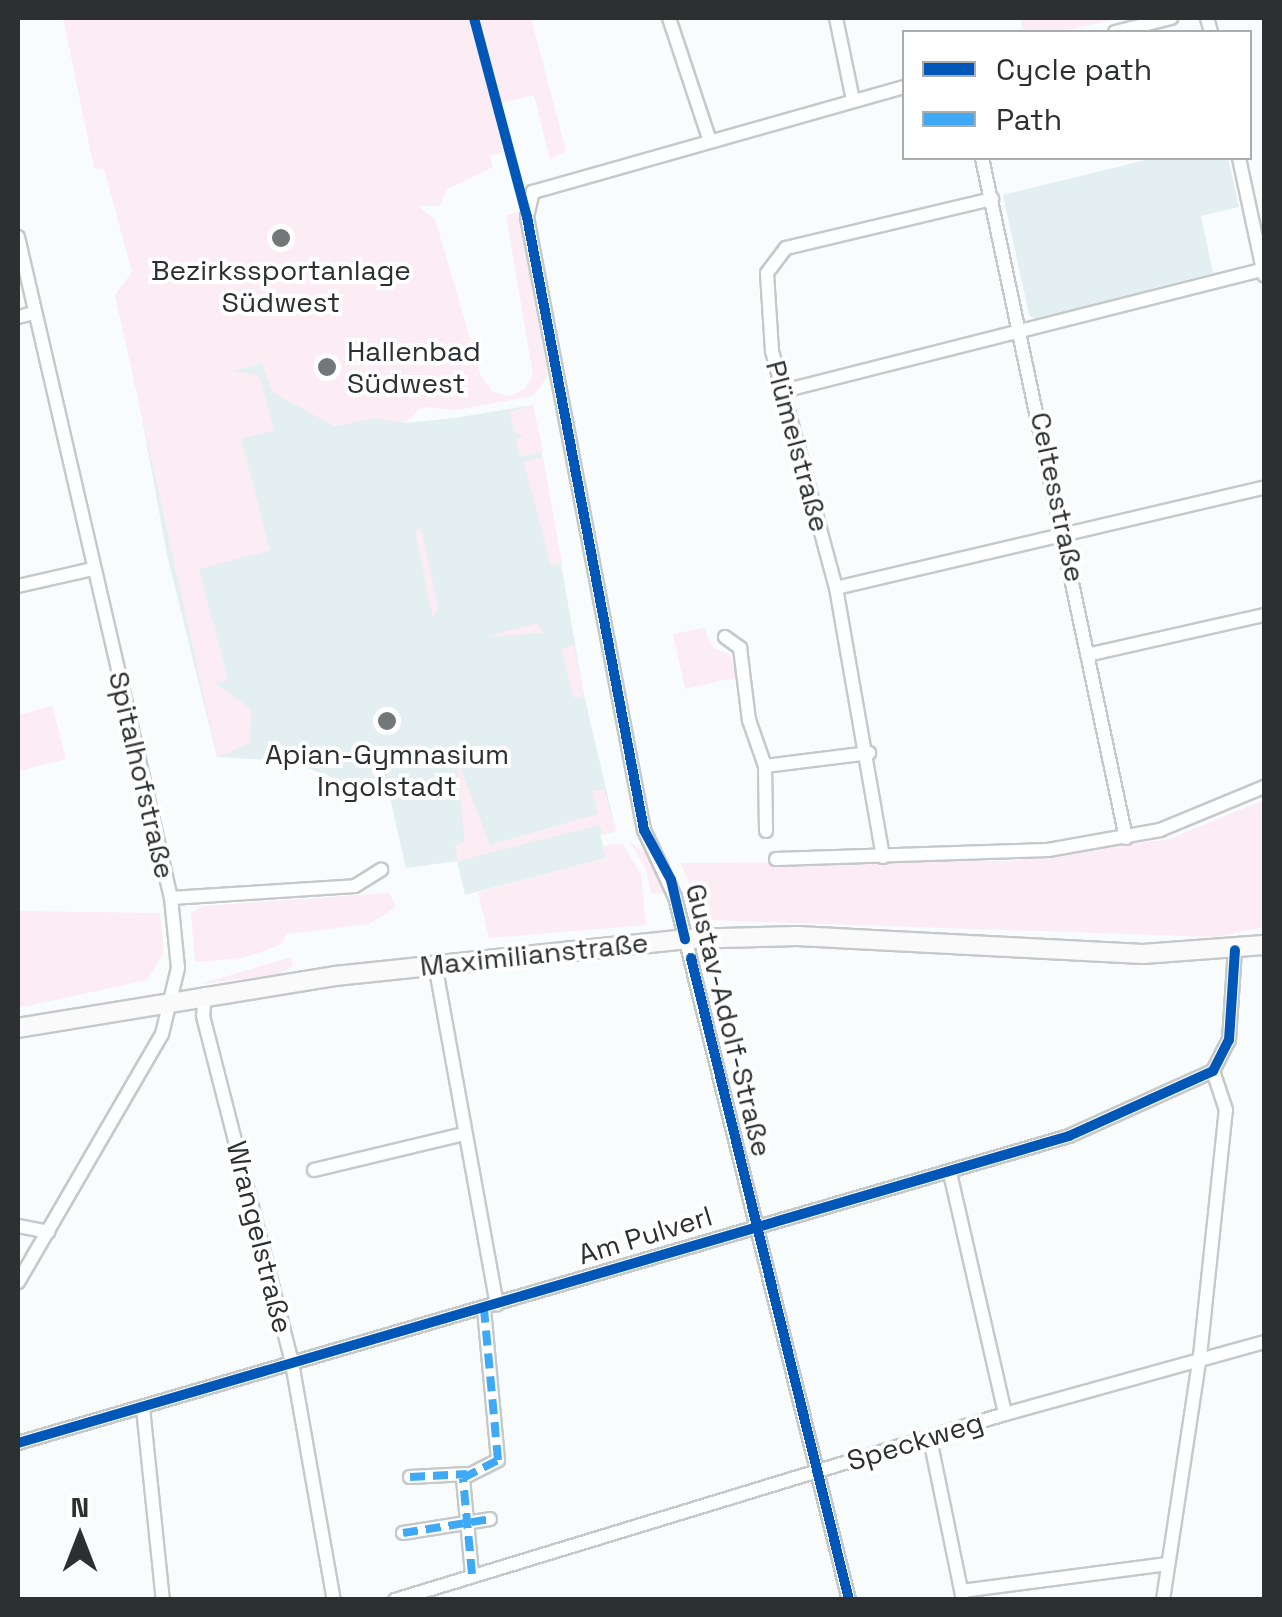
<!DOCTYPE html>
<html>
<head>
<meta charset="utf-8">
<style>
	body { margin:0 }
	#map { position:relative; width:1282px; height:1617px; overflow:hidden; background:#f8fcfc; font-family:"Space Grotesk",sans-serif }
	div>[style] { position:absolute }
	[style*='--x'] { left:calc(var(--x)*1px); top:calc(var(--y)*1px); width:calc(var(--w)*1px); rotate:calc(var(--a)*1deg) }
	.built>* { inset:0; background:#e4eff1 }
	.green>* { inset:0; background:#fcecf4 }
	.roads { filter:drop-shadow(2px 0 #c6c9ca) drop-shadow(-2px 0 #c6c9ca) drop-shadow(0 2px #c6c9ca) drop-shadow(0 -2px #c6c9ca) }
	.street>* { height:12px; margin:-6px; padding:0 6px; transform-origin:6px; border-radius:6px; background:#feffff }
	.secondary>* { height:18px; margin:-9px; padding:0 9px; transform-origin:9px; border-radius:9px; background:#fbfafb }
	.quiet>* { height:8px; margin-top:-4px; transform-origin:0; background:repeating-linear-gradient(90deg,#3fa9f5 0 15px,transparent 0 23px) }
	.cycleway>* { height:10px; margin:-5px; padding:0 5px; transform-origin:5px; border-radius:5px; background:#0057b8 }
	.dots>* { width:28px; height:28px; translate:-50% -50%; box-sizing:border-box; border:5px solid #fff; border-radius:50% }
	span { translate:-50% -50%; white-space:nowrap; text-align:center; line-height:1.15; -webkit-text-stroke:8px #fff; paint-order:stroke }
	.poi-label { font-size:28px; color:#2d3030 }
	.left { translate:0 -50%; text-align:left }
	.street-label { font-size:28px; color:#2d3030 }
	.frame { position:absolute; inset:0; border:20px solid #2d3030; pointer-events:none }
	.legend { position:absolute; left:902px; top:30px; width:350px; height:130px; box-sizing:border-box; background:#fff; border:2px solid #abacac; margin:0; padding:12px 18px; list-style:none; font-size:30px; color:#2d3030 }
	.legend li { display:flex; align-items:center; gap:20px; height:50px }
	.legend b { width:50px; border:2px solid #abacac }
	.north { position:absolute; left:30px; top:1487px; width:100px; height:100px; -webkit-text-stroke:8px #fff; paint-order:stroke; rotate:0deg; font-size:28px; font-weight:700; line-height:40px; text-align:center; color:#2d3030 }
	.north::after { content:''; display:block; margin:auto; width:35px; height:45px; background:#2d3030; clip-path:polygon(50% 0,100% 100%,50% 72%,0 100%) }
</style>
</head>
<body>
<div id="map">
	<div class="built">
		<div style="clip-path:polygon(1154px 158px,1228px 158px,1239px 207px,1201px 216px,1213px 273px,1035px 319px,1029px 315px,1003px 195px)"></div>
		<div style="clip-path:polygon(262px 363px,334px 426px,375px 418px,405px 423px,455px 418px,533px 405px,584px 695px,616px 831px,600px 835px,606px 858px,465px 895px,457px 861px,406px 868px,390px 798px,288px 761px,217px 757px,167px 555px,138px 396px)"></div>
	</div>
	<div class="green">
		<div style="clip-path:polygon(63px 18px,456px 18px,459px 28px,457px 18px,531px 18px,566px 151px,550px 160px,534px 95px,492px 105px,504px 152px,490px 156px,493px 167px,446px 190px,440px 206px,418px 206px,435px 219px,481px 376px,493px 392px,510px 396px,526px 388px,533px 374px,506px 215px,520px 212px,548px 376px,533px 396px,455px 410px,422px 407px,405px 423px,375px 418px,334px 426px,272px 392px,262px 363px,232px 371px,259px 375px,274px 430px,241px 439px,270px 550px,199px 569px,228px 680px,215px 683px,251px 709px,250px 743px,217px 757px,115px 295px,132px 272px,104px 169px,94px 168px)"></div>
		<div style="clip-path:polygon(1020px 18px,1120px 18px,1059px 32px,1023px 32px)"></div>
		<div style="clip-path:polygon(533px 405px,543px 451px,520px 457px,516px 439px,523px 436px,514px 432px,510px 412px)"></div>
		<div style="clip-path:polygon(543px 457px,562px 563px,551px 566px,524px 462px)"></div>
		<div style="clip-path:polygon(421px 528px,438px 608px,433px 618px,415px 530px)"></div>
		<div style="clip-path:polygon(538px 623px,542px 633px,485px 637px)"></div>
		<div style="clip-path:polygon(704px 628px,713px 648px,730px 655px,738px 677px,685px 689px,673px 634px)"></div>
		<div style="clip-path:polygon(574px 645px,584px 696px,574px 698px,561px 649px)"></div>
		<div style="clip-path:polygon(52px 706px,66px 759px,18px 771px,18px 715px)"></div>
		<div style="clip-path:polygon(456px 757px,490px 845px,598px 814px,592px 791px,604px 789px,616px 831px,603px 835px,599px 825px,458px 861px,455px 845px,465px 842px)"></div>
		<div style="clip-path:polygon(1264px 800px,1264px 927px,1216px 937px,707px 920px,680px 863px,1012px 861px,1169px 839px)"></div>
		<div style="clip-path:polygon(629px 841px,651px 857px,668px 894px,651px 893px,646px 869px)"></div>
		<div style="clip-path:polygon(622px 843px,641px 874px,646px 925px,489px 938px,478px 892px,606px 858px,603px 846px)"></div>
		<div style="clip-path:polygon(389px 893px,396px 907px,369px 924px,287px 934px,280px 945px,243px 958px,195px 962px,191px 914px,201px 906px)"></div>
		<div style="clip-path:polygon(18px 911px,160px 913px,164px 953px,147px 980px,18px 1008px)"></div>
		<div style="clip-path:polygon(291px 957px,293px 966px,280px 974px,201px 984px)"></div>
	</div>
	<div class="roads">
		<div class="street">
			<div style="--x:669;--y:18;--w:126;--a:71.6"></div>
			<div style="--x:836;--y:18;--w:84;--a:78.3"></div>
			<div style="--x:1207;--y:18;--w:15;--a:74"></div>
			<div style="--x:1115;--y:32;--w:58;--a:-14"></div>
			<div style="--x:982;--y:158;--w:695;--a:78.04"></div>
			<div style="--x:1239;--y:158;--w:120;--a:77.9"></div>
			<div style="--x:18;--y:237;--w:678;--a:76.97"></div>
			<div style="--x:171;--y:898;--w:70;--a:84.3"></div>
			<div style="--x:178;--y:968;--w:68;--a:103.6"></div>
			<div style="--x:162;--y:1034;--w:287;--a:120.1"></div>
			<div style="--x:18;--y:317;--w:16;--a:-14"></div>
			<div style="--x:783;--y:391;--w:496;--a:-14.2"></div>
			<div style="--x:18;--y:586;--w:76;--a:-12.9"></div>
			<div style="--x:836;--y:588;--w:440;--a:-13.2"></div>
			<div style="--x:725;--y:637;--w:19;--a:36"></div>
			<div style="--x:740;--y:648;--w:73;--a:82.9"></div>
			<div style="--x:749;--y:720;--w:49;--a:70.8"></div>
			<div style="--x:765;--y:766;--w:105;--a:-7.1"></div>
			<div style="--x:1091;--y:654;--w:177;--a:-12.7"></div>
			<div style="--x:765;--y:766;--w:65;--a:89.1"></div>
			<div style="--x:883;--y:857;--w:273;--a:-99.9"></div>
			<div style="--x:836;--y:588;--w:245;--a:-105.1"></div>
			<div style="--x:772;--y:351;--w:78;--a:-93.7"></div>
			<div style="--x:767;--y:273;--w:31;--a:-53"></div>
			<div style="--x:786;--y:248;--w:212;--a:-13.4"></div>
			<div style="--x:776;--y:859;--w:272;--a:-1.9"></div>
			<div style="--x:1048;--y:850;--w:114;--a:-10.1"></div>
			<div style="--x:1160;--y:830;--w:113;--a:-22.5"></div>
			<div style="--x:171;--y:898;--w:184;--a:-3.7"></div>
			<div style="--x:355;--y:886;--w:31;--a:-32"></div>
			<div style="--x:435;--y:964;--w:346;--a:79.7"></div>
			<div style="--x:205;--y:994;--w:22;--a:95"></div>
			<div style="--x:203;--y:1016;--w:358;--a:75.6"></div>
			<div style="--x:292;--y:1363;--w:241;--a:80"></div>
			<div style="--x:314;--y:1170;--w:154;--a:-13.5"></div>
			<div style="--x:950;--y:1173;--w:247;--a:77.1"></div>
			<div style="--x:18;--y:1226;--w:31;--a:11"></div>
			<div style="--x:143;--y:1408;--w:193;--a:84.1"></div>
			<div style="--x:930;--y:1439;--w:164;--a:78.4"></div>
			<div style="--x:18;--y:1443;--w:1095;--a:-16.28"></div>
			<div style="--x:1069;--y:1136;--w:158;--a:-24.3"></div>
			<div style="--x:1213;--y:1071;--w:35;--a:-63"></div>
			<div style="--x:1229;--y:1040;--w:90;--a:-86.2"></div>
			<div style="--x:410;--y:1477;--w:57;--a:-3"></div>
			<div style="--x:403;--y:1533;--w:88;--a:-9.1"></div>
			<div style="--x:472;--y:1574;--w:96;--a:-95.4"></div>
			<div style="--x:463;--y:1478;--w:39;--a:-27"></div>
			<div style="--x:498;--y:1460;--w:153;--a:-95.3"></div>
			<div style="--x:962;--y:1591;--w:207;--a:-7.5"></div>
			<div style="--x:395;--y:1600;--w:638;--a:-16.96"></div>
			<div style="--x:1005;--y:1414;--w:269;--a:-15.5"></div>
			<div style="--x:849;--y:1600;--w:724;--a:-103.9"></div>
			<div style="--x:675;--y:897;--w:74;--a:-114.8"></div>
			<div style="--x:644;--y:830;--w:624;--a:-100.81"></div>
			<div style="--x:527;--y:217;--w:26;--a:-77"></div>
			<div style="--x:533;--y:192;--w:386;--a:-15.8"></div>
			<div style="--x:1163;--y:1600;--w:247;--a:-81.4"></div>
			<div style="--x:1200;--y:1356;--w:247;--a:-84"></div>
			<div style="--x:1226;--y:1110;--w:41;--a:-108.4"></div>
		</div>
		<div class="secondary">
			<div style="--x:18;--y:1028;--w:321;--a:-9.3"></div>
			<div style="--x:335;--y:976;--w:352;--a:-6"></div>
			<div style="--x:685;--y:939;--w:112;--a:-1.5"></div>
			<div style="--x:797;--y:936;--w:346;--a:3"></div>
			<div style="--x:1143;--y:954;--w:121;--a:-4.3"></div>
		</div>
	</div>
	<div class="quiet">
		<div style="--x:410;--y:1477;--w:57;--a:-3"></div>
		<div style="--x:403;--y:1533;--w:88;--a:-9.1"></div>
		<div style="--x:472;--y:1574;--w:96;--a:-95.4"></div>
		<div style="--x:463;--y:1478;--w:39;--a:-27"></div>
		<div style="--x:498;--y:1460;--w:153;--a:-95.3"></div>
	</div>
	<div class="cycleway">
		<div style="--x:474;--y:18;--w:206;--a:75.1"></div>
		<div style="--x:527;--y:217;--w:624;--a:79.19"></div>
		<div style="--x:644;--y:830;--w:57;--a:61.6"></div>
		<div style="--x:671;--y:880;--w:61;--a:76.7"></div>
		<div style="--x:691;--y:958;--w:661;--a:76.17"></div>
		<div style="--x:18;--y:1443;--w:1095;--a:-16.28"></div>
		<div style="--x:1069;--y:1136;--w:158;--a:-24.3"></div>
		<div style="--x:1213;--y:1071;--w:35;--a:-63"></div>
		<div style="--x:1229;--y:1040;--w:90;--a:-86.2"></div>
	</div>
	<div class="dots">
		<div style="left:281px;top:238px;background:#747777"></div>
		<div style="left:327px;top:367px;background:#747777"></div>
		<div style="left:387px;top:721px;background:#747777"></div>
	</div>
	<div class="poi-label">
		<span style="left:281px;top:286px">Bezirkssportanlage<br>Südwest</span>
		<span class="left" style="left:347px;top:367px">Hallenbad<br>Südwest</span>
		<span style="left:387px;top:770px">Apian-Gymnasium<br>Ingolstadt</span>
	</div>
	<div class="street-label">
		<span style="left:798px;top:446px;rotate:75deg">Plümelstraße</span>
		<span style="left:1058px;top:497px;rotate:78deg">Celtesstraße</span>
		<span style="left:142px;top:775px;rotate:77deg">Spitalhofstraße</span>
		<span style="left:534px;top:954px;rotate:-6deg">Maximilianstraße</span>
		<span style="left:729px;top:1020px;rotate:76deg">Gustav-Adolf-Straße</span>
		<span style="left:645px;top:1235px;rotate:-17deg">Am Pulverl</span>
		<span style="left:260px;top:1237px;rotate:76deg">Wrangelstraße</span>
		<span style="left:915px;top:1441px;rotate:-17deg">Speckweg</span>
	</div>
	<div class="frame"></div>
	<ul class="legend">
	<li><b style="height:12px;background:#0057b8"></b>Cycle path</li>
	<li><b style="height:12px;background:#3fa9f5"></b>Path</li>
	</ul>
	<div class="north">N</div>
</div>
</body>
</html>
